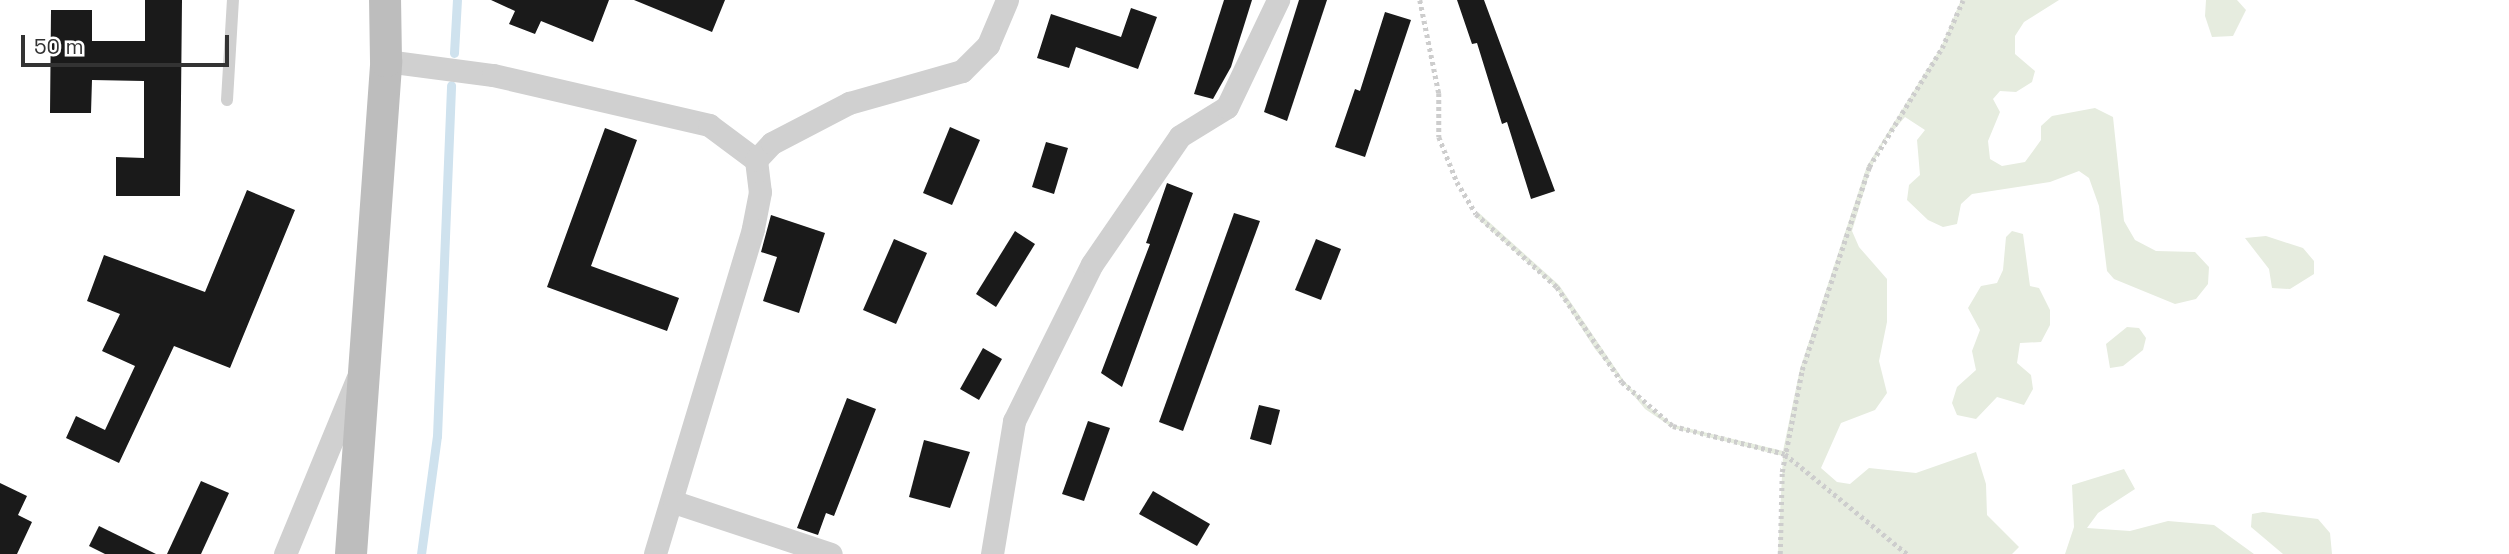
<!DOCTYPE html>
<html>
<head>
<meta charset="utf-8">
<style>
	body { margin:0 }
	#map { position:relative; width:2509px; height:554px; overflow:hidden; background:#fff; font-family:"Space Grotesk",sans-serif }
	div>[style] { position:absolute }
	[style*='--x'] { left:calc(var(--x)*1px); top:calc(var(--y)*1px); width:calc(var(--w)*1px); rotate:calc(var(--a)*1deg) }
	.green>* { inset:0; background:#e6ecdf }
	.stream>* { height:9px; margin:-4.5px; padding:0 4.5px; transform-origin:4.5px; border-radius:4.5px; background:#cfe2ee }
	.building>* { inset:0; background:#1a1a1a }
	.path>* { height:4.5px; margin-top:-2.25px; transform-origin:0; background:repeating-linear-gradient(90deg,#cdcdcd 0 3.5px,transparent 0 7px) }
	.lane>* { height:12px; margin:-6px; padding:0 6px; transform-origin:6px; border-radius:6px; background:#d0d0d0 }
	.street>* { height:23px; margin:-11.5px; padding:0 11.5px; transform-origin:11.5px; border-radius:11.5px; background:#d0d0d0 }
	.secondary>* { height:32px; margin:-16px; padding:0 16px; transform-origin:16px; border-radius:16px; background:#bdbdbd }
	span { translate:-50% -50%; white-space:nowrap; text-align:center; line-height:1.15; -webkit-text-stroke:7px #fff; paint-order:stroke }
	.scale { position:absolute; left:21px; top:35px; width:208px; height:32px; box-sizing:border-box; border:4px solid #333; border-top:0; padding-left:9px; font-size:21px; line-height:24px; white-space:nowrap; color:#333; -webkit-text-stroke:5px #fff; paint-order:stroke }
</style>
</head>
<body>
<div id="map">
	<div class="green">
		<div style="clip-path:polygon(1961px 0,2059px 0,2024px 22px,2015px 36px,2015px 54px,2035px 71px,2032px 82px,2016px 92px,2000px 91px,1993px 99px,2000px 112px,1988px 141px,1990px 159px,2002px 166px,2025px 162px,2041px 140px,2041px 126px,2052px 116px,2095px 108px,2113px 117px,2124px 221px,2135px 240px,2156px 251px,2195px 252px,2209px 267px,2208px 284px,2196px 299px,2175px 304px,2114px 279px,2107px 271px,2099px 206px,2089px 178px,2079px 171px,2050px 182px,1972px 194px,1961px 204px,1957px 224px,1943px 227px,1928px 220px,1907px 200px,1909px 185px,1920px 175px,1917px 140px,1925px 130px,1905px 117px,1885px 140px,1871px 168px,1852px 231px,1859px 247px,1887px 279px,1887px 322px,1879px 361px,1887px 393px,1875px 410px,1841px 423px,1821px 468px,1837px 482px,1850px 484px,1869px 468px,1916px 473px,1976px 452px,1986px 484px,1987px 515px,2019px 547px,2012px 554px,1778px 554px,1783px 456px,1673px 428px,1645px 409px,1595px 349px,1556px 288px,1475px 216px,1478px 212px,1559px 285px,1624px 381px,1648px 406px,1674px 425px,1783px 451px,1800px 369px,1867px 166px,1941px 47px)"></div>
		<div style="clip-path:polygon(2206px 0,2237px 0,2246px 10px,2233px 36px,2212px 37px,2205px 16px)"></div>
		<div style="clip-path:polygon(2012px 231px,2023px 234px,2030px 286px,2039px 288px,2050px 310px,2050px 325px,2041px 342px,2020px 343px,2017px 363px,2031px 375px,2033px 389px,2024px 405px,1997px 397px,1976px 419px,1957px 415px,1952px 403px,1957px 387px,1976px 370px,1972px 351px,1980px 330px,1968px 308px,1981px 286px,1997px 283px,2003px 270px,2006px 237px)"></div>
		<div style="clip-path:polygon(2266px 236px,2303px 248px,2314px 261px,2314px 274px,2290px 289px,2272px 288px,2269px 269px,2245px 238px)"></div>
		<div style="clip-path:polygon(2127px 327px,2139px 328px,2146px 338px,2143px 350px,2123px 366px,2110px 368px,2106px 344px)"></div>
		<div style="clip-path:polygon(2124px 469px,2135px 489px,2098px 513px,2087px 528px,2130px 531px,2168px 521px,2214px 525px,2254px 554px,2065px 554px,2074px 527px,2072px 485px)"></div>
		<div style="clip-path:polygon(2263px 512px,2318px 519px,2330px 533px,2332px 554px,2283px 554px,2251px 527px,2252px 514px)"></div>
	</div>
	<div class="stream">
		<div style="--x:454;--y:53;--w:53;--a:-86.8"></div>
		<div style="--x:421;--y:554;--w:119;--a:-82.3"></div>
		<div style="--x:437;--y:436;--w:351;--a:-87.7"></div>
	</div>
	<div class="building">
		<div style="clip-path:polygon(145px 0,182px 0,180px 196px,116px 196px,116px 157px,144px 158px,144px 81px,92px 80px,91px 113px,50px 113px,51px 10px,92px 10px,92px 41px,145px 41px)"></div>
		<div style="clip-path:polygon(491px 0,609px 0,593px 42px,541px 21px,535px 34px,509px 24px,515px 11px)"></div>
		<div style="clip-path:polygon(634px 0,725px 0,712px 32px)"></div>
		<div style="clip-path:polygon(1224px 0,1252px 0,1231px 67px,1213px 99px,1194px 94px)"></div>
		<div style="clip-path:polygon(1299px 0,1327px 0,1287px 121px,1264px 112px)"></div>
		<div style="clip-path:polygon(1457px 0,1484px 0,1555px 191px,1531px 199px,1507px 122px,1502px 124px,1477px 43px,1472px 44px)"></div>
		<div style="clip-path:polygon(1131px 8px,1157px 17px,1138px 69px,1076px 47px,1069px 68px,1037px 58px,1051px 14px,1121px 37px)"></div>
		<div style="clip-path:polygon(1385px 12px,1411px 20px,1365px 157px,1335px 147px,1355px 89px,1360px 91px)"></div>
		<div style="clip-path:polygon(950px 127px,980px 140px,952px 205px,923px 193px)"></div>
		<div style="clip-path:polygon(605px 128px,637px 140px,591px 266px,679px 298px,667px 331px,547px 287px)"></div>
		<div style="clip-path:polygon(1046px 142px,1068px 148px,1054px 194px,1032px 187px)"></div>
		<div style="clip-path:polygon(1167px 183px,1193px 193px,1122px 387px,1101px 373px,1150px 244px,1146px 243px)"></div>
		<div style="clip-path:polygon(247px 190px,295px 210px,230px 368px,174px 346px,119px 463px,66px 438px,76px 416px,105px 430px,135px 366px,102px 351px,120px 314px,87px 301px,104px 255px,205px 292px)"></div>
		<div style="clip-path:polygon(1234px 213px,1260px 221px,1183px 431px,1159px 422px)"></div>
		<div style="clip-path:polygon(771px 215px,825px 233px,799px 313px,763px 301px,777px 257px,761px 252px)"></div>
		<div style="clip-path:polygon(1015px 231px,1035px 244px,996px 307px,976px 294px)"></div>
		<div style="clip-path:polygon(894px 239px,927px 253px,896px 324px,863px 310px)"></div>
		<div style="clip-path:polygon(1316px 239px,1341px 249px,1321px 300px,1295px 290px)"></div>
		<div style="clip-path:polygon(983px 348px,1002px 359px,979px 400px,960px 389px)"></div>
		<div style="clip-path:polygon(847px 398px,876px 409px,834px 516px,826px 513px,818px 535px,797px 528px)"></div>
		<div style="clip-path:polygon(1259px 405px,1280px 410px,1271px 445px,1250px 439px)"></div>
		<div style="clip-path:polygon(1088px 421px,1110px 428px,1084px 501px,1062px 494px)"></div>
		<div style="clip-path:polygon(924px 440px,970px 452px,950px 508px,909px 497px)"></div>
		<div style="clip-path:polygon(201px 481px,229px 493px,201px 554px,167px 554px)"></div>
		<div style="clip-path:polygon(0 483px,27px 496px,18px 515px,32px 522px,17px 554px,0 554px)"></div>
		<div style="clip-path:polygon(1153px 491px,1210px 524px,1197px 546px,1139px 514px)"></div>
		<div style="clip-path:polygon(99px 526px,156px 554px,105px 554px,89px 546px)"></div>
	</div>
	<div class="path">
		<div style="--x:1420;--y:0;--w:95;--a:78.5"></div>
		<div style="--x:1439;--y:93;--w:44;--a:90"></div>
		<div style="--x:1439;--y:137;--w:48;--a:68.2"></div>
		<div style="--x:1457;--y:182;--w:37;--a:59"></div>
		<div style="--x:1476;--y:214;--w:109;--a:42"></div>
		<div style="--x:1557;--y:287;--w:115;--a:55.6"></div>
		<div style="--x:1622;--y:382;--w:67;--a:40.8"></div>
		<div style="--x:1673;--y:426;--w:115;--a:14"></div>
		<div style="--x:1785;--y:454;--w:158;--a:39.3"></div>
		<div style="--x:1780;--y:554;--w:82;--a:-88.6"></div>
		<div style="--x:1782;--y:472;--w:104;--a:-78.9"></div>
		<div style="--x:1802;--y:370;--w:214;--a:-71.7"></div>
		<div style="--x:1869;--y:167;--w:140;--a:-58.5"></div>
		<div style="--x:1942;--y:48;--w:52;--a:-66.4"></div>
	</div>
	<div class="lane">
		<div style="--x:227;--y:100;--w:100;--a:-86.6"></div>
	</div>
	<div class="street">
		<div style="--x:386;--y:61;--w:108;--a:7.5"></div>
		<div style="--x:493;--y:75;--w:222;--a:13"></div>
		<div style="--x:709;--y:125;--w:59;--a:36.7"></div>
		<div style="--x:756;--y:160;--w:32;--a:83"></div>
		<div style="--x:760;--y:192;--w:38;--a:101"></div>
		<div style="--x:753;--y:229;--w:339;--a:106.8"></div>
		<div style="--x:756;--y:160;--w:23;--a:-47"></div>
		<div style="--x:772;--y:143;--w:87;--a:-27.5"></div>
		<div style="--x:849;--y:103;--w:117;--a:-15.8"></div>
		<div style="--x:962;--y:71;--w:37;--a:-45"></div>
		<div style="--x:988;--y:45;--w:49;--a:-67.1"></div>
		<div style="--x:674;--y:502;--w:165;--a:18.3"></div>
		<div style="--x:285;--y:554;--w:189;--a:-67.6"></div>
		<div style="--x:992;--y:554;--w:135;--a:-80.6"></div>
		<div style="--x:1014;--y:421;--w:175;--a:-63.6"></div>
		<div style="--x:1092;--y:264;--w:155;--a:-55.5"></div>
		<div style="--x:1180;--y:136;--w:55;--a:-31.7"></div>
		<div style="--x:1227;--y:107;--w:119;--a:-64.5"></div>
	</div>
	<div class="secondary">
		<div style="--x:351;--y:554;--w:494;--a:-85.9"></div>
		<div style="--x:386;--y:61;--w:61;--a:-90.9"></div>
	</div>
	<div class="scale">50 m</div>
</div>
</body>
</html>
